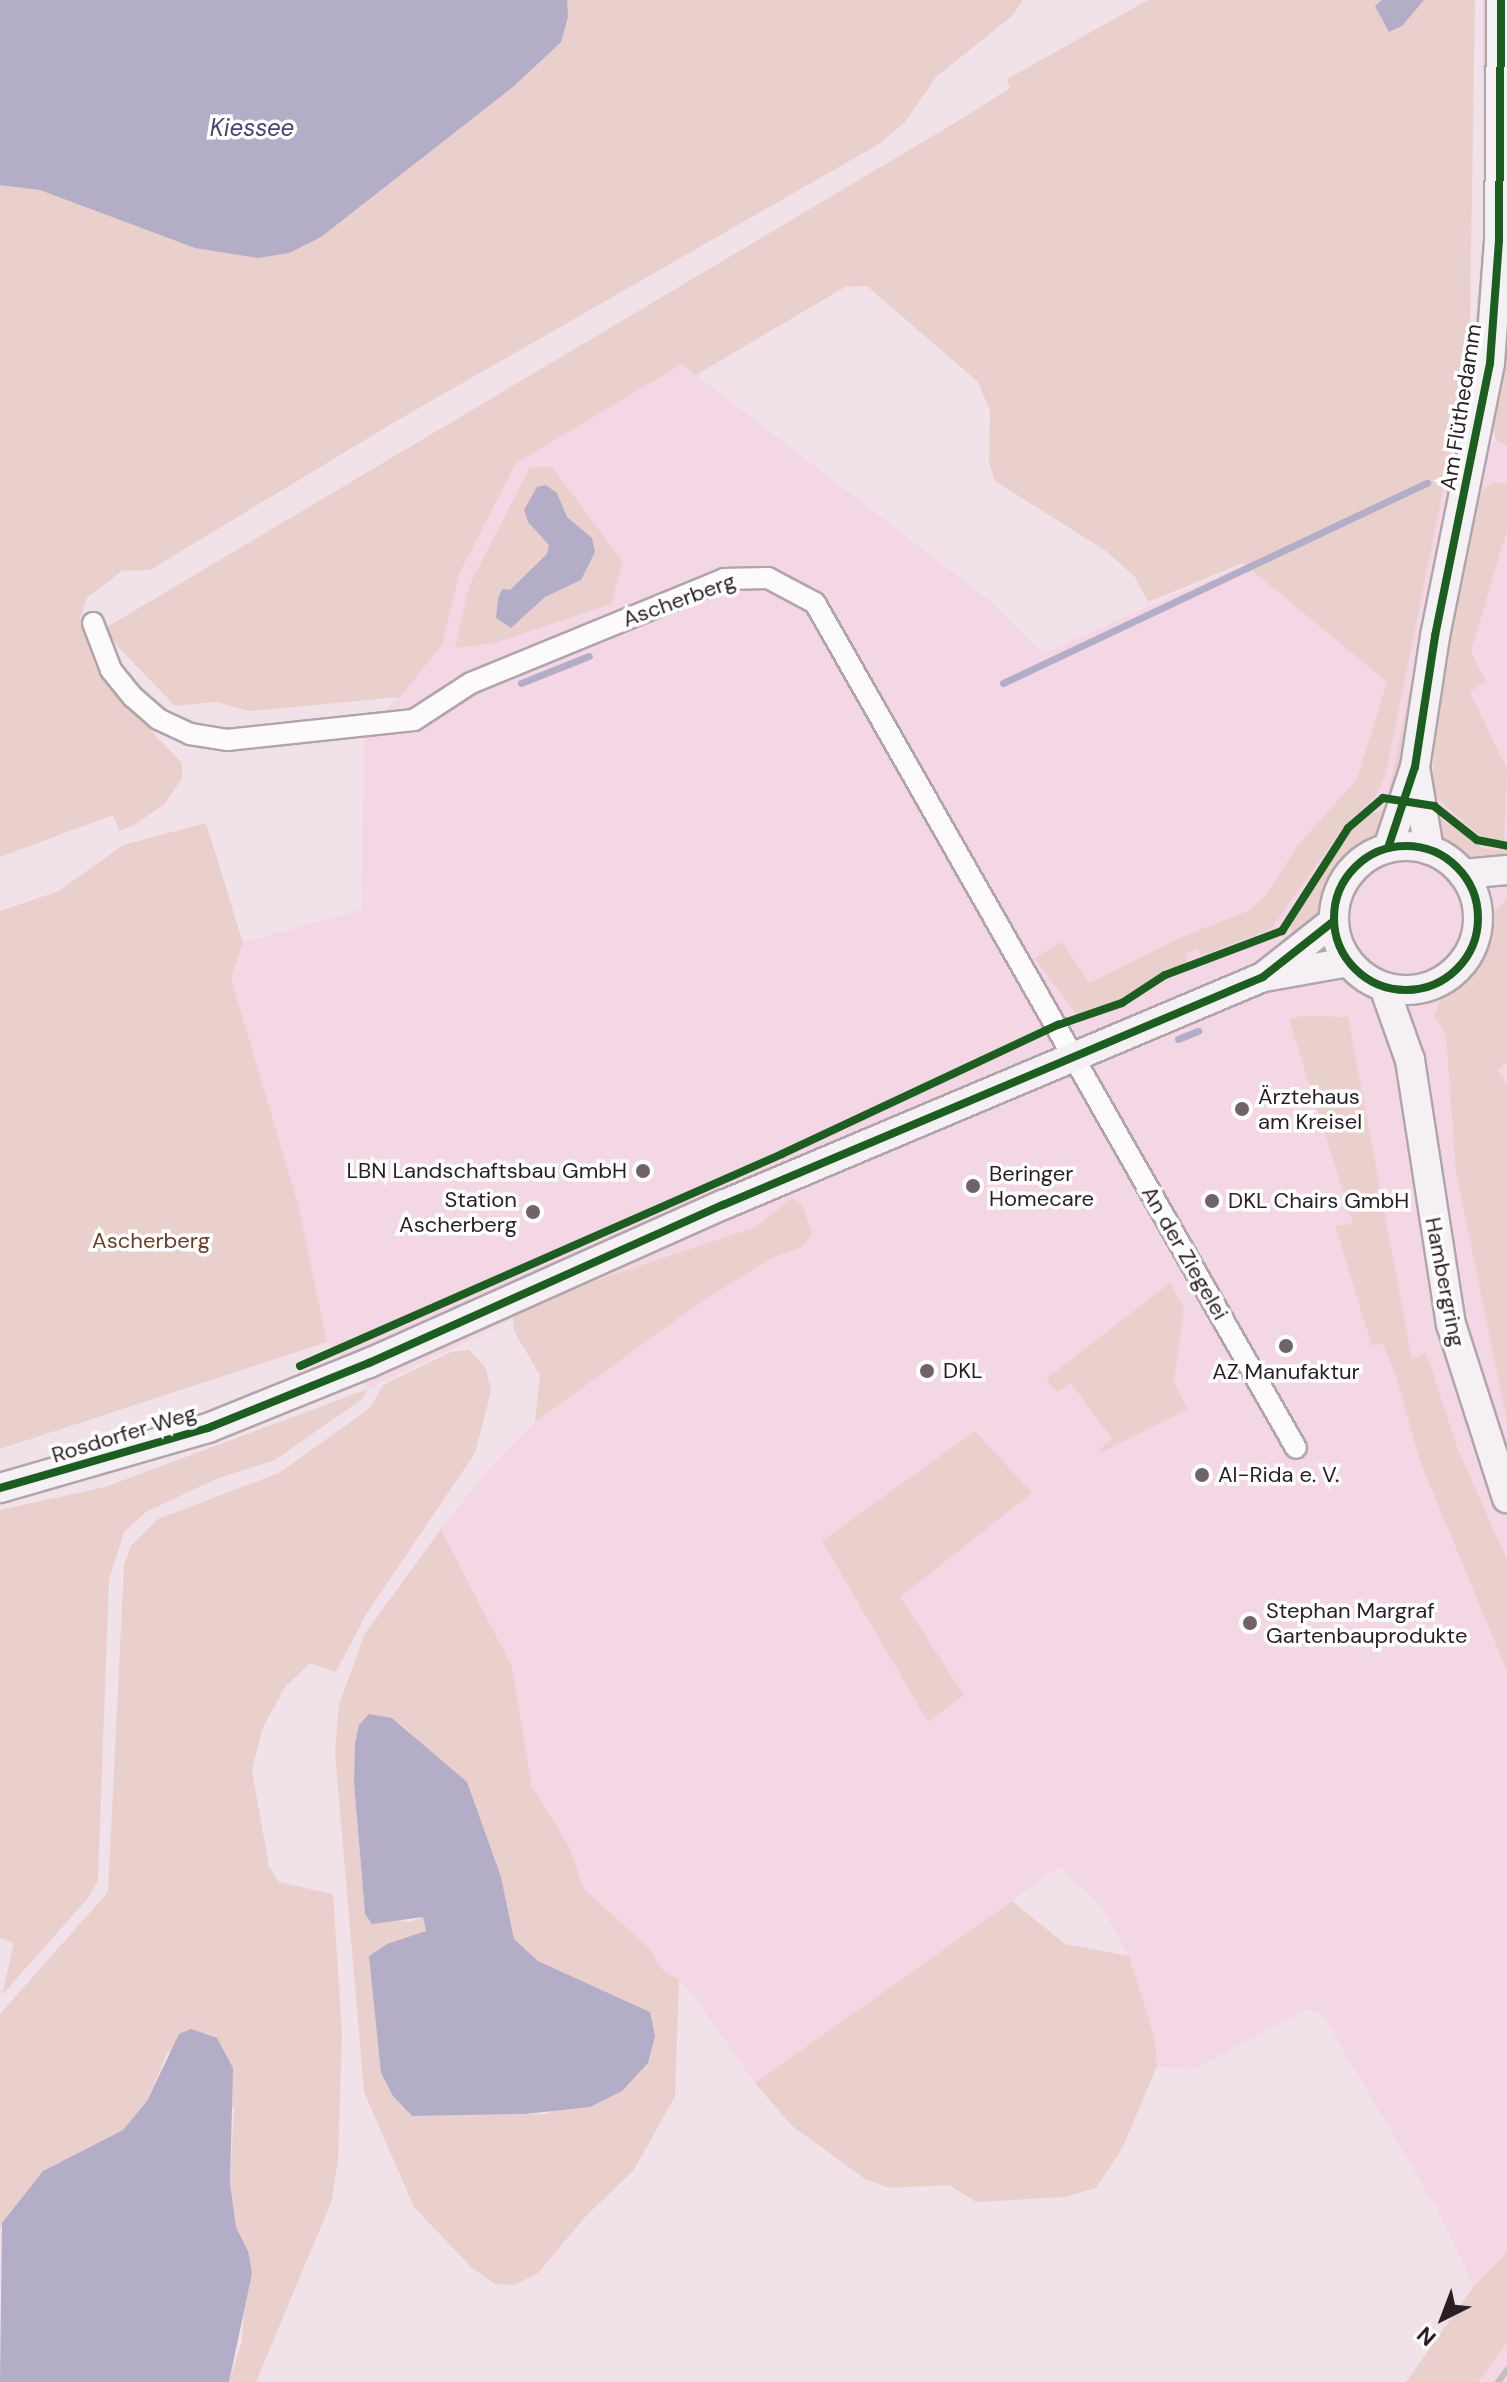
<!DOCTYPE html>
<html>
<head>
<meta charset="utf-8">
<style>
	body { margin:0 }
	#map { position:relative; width:1507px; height:2382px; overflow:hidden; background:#f1e1e9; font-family:"DM Sans",sans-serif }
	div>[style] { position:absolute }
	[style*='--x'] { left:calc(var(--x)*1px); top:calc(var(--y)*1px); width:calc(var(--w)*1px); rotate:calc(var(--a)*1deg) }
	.built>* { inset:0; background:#f3d7e5 }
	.green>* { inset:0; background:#ead0cc }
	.water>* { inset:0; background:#b3adc7 }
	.stream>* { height:7px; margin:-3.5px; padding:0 3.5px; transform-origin:3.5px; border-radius:3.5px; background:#b3adc7 }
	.roads { filter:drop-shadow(2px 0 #b1a5ab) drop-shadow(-2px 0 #b1a5ab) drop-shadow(0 2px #b1a5ab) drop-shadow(0 -2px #b1a5ab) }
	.street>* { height:20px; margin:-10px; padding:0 10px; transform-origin:10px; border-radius:10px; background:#fdfafc }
	.secondary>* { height:28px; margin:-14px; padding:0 14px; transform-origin:14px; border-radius:14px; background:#f4f0f4 }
	.secondary>.ring { margin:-14px; padding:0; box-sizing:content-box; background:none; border:28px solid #f4f0f4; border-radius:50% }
	.rail>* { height:6px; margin:-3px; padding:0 3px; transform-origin:3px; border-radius:3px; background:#c3bfc1 }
	.cycleway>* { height:8px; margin:-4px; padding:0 4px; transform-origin:4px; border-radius:4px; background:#1b5e20 }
	.cycleway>.ring { margin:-4px; padding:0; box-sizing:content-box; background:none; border:8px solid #1b5e20; border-radius:50% }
	.dots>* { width:22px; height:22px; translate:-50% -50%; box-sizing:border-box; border:4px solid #fff; border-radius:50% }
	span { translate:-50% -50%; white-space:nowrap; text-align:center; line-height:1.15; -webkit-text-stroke:7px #fff; paint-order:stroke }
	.street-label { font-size:22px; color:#291e24 }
	.poi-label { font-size:22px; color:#291e24 }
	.left { translate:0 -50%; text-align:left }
	.right { translate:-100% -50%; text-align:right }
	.park-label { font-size:22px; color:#6e3c23 }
	.water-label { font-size:24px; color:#494474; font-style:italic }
	.north { position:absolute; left:1403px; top:2278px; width:80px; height:80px; -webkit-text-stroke:6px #fff; paint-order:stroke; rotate:222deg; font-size:22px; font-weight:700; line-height:32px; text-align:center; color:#291e24 }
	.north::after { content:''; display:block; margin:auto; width:28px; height:36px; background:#291e24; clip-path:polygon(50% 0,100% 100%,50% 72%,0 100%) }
</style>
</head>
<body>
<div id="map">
	<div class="built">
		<div style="clip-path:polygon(682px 364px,990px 601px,1043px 653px,1425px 485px,1496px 440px,1507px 446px,1507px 2252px,1474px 2286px,1437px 2209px,1322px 2014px,1308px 2009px,1193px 2069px,1157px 2066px,1155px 2039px,1129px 1956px,1100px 1905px,1059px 1867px,755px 2083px,688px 1988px,663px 1970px,647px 1946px,584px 1889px,568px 1844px,532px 1787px,512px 1667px,441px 1529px,484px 1474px,535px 1422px,540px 1375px,514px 1331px,513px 1319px,368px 1389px,327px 1342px,298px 1204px,231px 978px,243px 943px,362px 909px,364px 736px,442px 645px,460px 572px,516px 463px)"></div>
		<div style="clip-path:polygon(1507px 2343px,1507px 2382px,1478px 2382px)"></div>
	</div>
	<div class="green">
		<div style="clip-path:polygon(0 0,1023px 0,1012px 16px,936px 77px,905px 122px,879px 144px,398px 420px,150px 570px,122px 571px,87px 598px,80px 618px,101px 668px,116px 694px,182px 763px,182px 778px,165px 804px,134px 825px,119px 831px,113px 815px,0 857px)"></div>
		<div style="clip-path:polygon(1148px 0,1475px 0,1470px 323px,1457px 422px,1386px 773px,1376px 796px,1343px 828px,1271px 929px,1201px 956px,1198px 949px,1185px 954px,1187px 962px,1119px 1001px,1077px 1015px,1034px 958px,1062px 942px,1089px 983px,1184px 936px,1248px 911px,1266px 895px,1297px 846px,1357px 779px,1387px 682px,1243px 563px,1148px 602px,1135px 577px,1106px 551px,995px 481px,989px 462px,990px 411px,978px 382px,867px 286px,845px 287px,696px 375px,682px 364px,516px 463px,460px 572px,442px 645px,400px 697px,250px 711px,216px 702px,175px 706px,102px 630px,958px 121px,1010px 88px,1007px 79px)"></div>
		<div style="clip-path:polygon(1483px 0,1488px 0,1488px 204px,1480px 346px,1394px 793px,1389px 791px,1468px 404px,1484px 227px)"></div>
		<div style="clip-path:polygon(1507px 300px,1507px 446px,1496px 440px,1492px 426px)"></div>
		<div style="clip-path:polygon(530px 467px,552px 467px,623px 562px,611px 604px,495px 643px,455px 648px,469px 586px)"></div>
		<div style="clip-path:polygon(1493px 482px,1507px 484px,1507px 530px,1471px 652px,1486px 681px,1470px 692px,1507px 770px,1504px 842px,1479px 835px,1432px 794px,1437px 696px,1449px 619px,1479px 493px)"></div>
		<div style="clip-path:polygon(1390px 809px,1379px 837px,1337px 871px,1318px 919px,1294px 941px,1290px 926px,1345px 837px,1368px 814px)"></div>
		<div style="clip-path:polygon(1432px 812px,1484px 849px,1507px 850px,1507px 857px,1467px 861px,1457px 855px,1441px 839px)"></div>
		<div style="clip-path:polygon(206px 823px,243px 943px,231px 978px,298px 1204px,327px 1342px,0 1449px,0 911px,59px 891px,123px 845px)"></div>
		<div style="clip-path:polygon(1507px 899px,1507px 1062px,1497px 1070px,1507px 1084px,1507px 1422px,1456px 1172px,1446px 1035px,1434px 1016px,1443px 993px,1476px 962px,1491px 916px)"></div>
		<div style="clip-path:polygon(1303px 1016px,1348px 1017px,1412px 1359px,1426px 1352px,1457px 1447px,1507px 1560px,1507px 1671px,1420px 1461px,1395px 1372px,1382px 1343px,1372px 1346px,1335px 1226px,1353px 1224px,1289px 1019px)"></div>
		<div style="clip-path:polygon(792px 1198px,802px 1204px,812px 1233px,802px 1247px,769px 1259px,691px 1309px,535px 1422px,540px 1375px,514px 1331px,513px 1318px,523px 1305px,756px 1227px)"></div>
		<div style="clip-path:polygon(1170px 1283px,1184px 1308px,1174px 1383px,1188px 1409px,1102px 1452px,1099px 1450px,1112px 1439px,1071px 1383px,1057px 1392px,1046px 1379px)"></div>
		<div style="clip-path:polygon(469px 1350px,486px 1368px,491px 1391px,475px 1453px,365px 1616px,336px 1672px,310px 1663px,285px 1687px,263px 1727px,252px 1770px,269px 1867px,279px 1882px,333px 1894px,342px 2031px,338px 2160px,332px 2200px,256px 2382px,229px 2382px,242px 2341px,248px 2251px,236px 2227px,230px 2183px,234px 2109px,168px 2051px,147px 2101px,123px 2130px,43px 2171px,0 2228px,0 2014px,108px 1892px,124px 1565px,131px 1546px,158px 1519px,279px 1473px,370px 1408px,383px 1385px,451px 1352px)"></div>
		<div style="clip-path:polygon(368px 1389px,362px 1399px,275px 1460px,216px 1479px,146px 1512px,124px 1532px,109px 1580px,98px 1880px,88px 1898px,2px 1995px,14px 1943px,0 1938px,0 1510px,105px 1487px)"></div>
		<div style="clip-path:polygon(975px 1431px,1032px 1493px,900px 1597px,964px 1695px,928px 1722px,822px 1541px)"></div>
		<div style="clip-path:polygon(evenodd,441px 1529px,512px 1667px,532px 1787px,568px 1844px,584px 1889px,647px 1946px,663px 1970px,679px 1980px,675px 2096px,634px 2170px,586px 2216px,538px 2273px,514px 2285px,495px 2284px,471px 2267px,414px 2207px,364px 2092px,335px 1752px,339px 1705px,364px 1635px,441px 1529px,392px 1718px,412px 1734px,501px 1877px,514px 1939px,538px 1961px,650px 2012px,548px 2114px,412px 2116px,369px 1956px,387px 1944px,426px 1932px,423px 1917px,410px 1922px,365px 1914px,354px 1783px,359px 1725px,392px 1718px)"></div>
		<div style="clip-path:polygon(1012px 1901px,1065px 1944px,1129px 1956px,1155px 2039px,1157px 2066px,1122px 2149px,1096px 2188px,1065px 2197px,976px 2202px,949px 2185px,889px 2188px,865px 2179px,791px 2125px,755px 2083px)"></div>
		<div style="clip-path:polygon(1507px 2252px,1507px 2343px,1478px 2382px,1406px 2382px,1474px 2286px)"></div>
	</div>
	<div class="water">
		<div style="clip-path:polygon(0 0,567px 0,568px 17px,561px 42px,513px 87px,321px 237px,289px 253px,258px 258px,195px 248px,40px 190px,0 185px)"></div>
		<div style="clip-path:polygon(1382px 0,1424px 0,1402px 26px,1389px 32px,1375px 6px)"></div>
		<div style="clip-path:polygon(546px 485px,557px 493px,567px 517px,592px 538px,595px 552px,581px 580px,545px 597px,511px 628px,496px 618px,498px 599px,502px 589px,510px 590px,547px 554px,549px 545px,528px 522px,524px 510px,537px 487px)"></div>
		<div style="clip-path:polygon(369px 1714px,392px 1718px,467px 1782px,501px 1877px,514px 1939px,538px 1961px,650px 2012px,655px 2036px,648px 2063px,622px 2091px,590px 2107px,525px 2114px,412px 2116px,393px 2096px,381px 2073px,369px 1956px,387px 1944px,426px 1931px,423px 1917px,372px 1924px,365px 1914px,354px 1783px,355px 1743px,359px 1725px)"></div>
		<div style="clip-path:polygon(191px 2029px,217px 2038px,233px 2068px,230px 2183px,236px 2227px,248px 2251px,252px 2273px,229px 2382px,0 2382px,2px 2223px,43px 2171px,123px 2130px,147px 2101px,179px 2034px)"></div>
	</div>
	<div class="stream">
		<div style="--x:521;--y:683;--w:73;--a:-21.7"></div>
		<div style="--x:1003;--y:683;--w:469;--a:-25.3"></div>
		<div style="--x:1178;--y:1039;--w:22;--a:-22"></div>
	</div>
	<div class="roads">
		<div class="street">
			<div style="--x:93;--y:623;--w:50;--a:69"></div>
			<div style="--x:111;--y:670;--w:35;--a:51"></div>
			<div style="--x:133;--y:697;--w:33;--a:41"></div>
			<div style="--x:158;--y:719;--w:35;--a:25"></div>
			<div style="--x:190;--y:734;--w:37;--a:9"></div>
			<div style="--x:227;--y:740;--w:188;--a:-6.1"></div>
			<div style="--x:414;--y:720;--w:68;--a:-33"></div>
			<div style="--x:471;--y:683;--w:274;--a:-22.3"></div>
			<div style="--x:724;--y:579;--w:44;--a:-1.3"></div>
			<div style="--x:768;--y:578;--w:53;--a:28"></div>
			<div style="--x:815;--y:603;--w:972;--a:60.35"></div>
		</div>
		<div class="secondary">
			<div style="--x:1415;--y:767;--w:84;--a:80.4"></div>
			<div class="ring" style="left:1334px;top:846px;width:116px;height:116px"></div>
			<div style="--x:1388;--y:848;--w:85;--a:-71.6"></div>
			<div style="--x:1415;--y:767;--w:133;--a:-81.3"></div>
			<div style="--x:1435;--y:636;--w:278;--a:-78.6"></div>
			<div style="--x:1490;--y:363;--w:122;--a:-85.8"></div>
			<div style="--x:1499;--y:241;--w:241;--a:-89.5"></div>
			<div style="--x:1463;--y:874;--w:44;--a:-5.2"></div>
			<div style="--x:1264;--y:977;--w:85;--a:-10.1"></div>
			<div style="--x:1384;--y:987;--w:77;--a:70.4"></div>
			<div style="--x:1410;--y:1060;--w:267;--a:81.2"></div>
			<div style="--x:1451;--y:1324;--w:183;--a:72.2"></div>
			<div style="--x:0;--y:1488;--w:216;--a:-16.1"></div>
			<div style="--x:208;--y:1428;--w:174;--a:-22"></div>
			<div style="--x:369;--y:1363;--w:388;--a:-24.1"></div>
			<div style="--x:723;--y:1205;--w:586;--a:-22.89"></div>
			<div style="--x:1263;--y:977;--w:90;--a:-38.3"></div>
		</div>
	</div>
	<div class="rail">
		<div style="--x:1498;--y:2382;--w:15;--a:-53"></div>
	</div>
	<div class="cycleway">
		<div class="ring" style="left:1334px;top:846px;width:136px;height:136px"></div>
		<div style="--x:1388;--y:848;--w:85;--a:-71.6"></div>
		<div style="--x:1415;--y:767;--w:133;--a:-81.3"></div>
		<div style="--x:1435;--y:636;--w:278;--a:-78.6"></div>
		<div style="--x:1490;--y:363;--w:122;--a:-85.8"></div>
		<div style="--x:1499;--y:241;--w:241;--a:-89.5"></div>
		<div style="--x:300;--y:1366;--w:527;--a:-23.74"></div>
		<div style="--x:782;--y:1154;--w:305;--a:-25.1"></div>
		<div style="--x:1058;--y:1025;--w:68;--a:-19"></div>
		<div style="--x:1122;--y:1003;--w:51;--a:-33.1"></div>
		<div style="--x:1165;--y:975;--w:125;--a:-20.6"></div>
		<div style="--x:1282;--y:931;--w:122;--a:-57.3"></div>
		<div style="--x:1348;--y:828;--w:46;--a:-40.6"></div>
		<div style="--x:1383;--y:798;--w:52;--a:8.9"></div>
		<div style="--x:1434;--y:806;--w:55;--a:38.3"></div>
		<div style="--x:1477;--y:840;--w:31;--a:11"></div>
		<div style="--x:0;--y:1488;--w:216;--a:-16.1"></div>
		<div style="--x:208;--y:1428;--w:174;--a:-22"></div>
		<div style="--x:369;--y:1363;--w:388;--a:-24.1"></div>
		<div style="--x:723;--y:1205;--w:586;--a:-22.89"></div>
		<div style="--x:1263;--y:977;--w:90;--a:-38.3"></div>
	</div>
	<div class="dots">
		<div style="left:1242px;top:1109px;background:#6f6269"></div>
		<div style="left:643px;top:1171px;background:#6f6269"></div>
		<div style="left:973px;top:1186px;background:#6f6269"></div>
		<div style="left:1212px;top:1201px;background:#6f6269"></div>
		<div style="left:533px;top:1212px;background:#6f6269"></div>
		<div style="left:1286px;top:1346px;background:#6f6269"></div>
		<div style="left:927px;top:1371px;background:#6f6269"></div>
		<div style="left:1202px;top:1475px;background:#6f6269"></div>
		<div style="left:1250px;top:1623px;background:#6f6269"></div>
	</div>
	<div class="street-label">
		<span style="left:1461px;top:407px;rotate:-81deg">Am Flüthedamm</span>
		<span style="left:679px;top:600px;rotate:-20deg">Ascherberg</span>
		<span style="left:1185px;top:1253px;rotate:60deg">An der Ziegelei</span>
		<span style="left:1445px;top:1282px;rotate:79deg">Hambergring</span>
		<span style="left:124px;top:1434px;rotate:-17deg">Rosdorfer Weg</span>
	</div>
	<div class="poi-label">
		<span class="left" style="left:1258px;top:1109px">Ärztehaus<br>am Kreisel</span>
		<span class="right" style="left:627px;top:1171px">LBN Landschaftsbau GmbH</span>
		<span class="left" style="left:989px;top:1186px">Beringer<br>Homecare</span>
		<span class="right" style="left:517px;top:1212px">Station<br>Ascherberg</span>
		<span class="left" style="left:1228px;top:1201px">DKL Chairs GmbH</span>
		<span class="left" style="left:943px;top:1371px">DKL</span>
		<span style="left:1286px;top:1372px">AZ Manufaktur</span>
		<span class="left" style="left:1218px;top:1475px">Al-Rida e. V.</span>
		<span class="left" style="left:1266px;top:1623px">Stephan Margraf<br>Gartenbauprodukte</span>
	</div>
	<div class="park-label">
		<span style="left:151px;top:1241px">Ascherberg</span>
	</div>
	<div class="water-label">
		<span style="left:252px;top:128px">Kiessee</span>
	</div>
	<div class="north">N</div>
</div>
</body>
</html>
